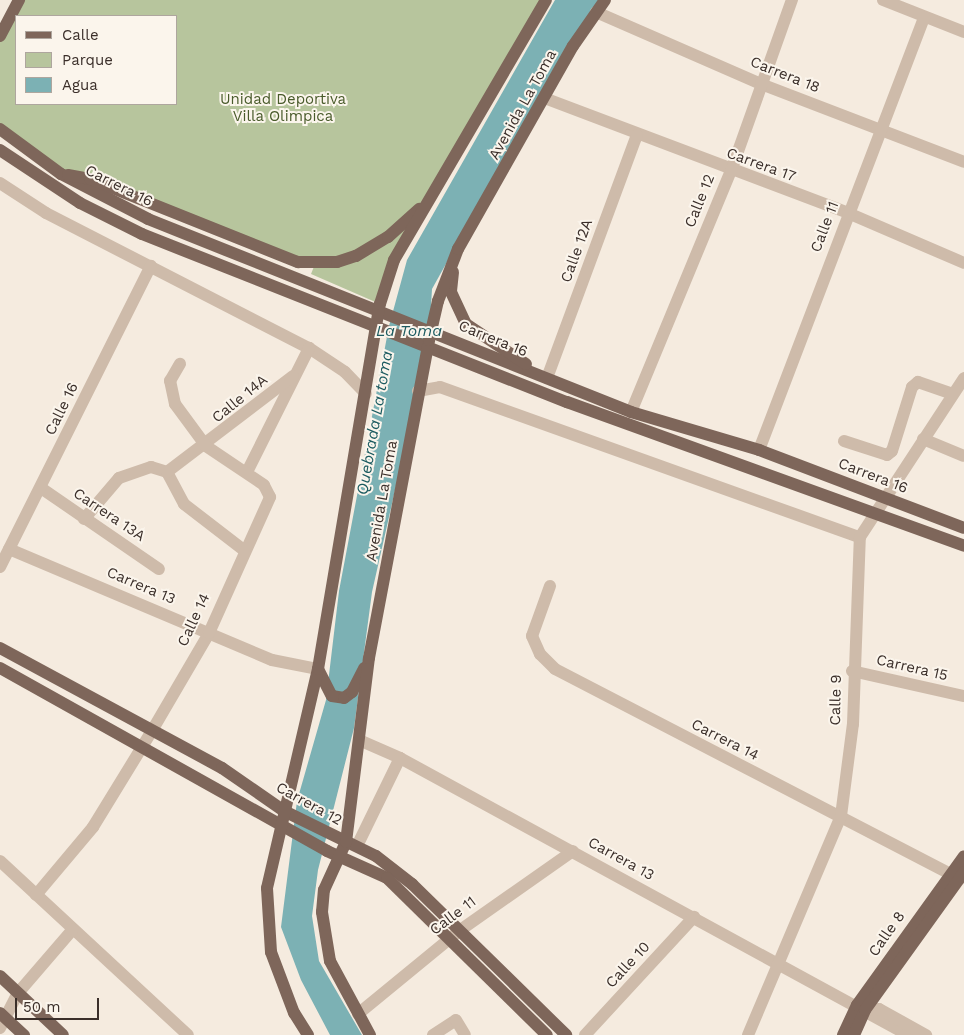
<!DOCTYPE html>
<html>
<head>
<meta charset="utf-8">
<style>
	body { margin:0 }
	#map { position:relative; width:964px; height:1035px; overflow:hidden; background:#f5ebdf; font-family:"Work Sans",sans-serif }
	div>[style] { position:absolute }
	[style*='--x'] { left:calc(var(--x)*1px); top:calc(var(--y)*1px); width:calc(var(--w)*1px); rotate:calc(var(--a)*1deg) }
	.green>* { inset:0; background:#b7c59d }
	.water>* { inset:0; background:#7cb1b4 }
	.minor>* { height:12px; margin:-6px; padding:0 6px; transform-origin:6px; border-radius:6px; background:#cebbaa }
	.major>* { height:12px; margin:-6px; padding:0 6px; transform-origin:6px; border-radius:6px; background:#7e665a }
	span { translate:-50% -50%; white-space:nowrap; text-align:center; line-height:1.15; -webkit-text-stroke:4px #fbf5ec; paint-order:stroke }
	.street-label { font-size:15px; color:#3b2f2a }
	.park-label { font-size:15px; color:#495b2b }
	.water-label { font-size:16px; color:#1c5b60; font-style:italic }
	.legend { position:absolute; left:15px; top:15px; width:162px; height:90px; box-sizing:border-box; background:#fbf5ec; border:1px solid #aea69e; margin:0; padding:6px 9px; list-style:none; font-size:15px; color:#3b2f2a }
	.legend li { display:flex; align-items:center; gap:10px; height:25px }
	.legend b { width:25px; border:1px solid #aea69e }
	.scale { position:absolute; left:15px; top:998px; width:84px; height:22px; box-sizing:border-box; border:2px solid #3b2f2a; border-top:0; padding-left:6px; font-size:15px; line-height:18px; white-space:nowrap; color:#3b2f2a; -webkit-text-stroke:4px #fbf5ec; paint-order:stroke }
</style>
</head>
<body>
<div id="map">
	<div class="green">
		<div style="clip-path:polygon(evenodd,19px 0,542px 0,398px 255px,380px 304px,311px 274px,315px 264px,61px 174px,0 129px,0 36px,19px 0,16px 16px,176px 16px,176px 104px,16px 104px,16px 16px)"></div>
	</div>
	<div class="water">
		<div style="clip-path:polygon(555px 0,600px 0,541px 93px,432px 289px,429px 340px,372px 592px,354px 728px,318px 870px,312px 916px,319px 961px,362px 1035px,330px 1035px,301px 980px,281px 927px,297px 801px,326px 700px,339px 591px,389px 326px,407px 260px)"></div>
	</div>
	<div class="minor">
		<div style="--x:883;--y:0;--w:87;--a:21.6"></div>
		<div style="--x:596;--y:12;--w:180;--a:23.6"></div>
		<div style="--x:761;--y:84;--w:217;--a:21"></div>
		<div style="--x:547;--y:99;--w:322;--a:20.7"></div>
		<div style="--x:848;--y:213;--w:126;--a:23.3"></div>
		<div style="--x:0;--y:183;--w:55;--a:33.1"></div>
		<div style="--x:46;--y:213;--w:296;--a:27.2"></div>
		<div style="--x:309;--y:348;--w:43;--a:33.7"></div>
		<div style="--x:345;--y:372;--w:30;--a:46"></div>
		<div style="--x:547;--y:378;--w:259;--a:-69.7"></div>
		<div style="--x:418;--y:391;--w:22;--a:-10"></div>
		<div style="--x:440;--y:387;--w:446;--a:19.7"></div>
		<div style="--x:631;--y:412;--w:261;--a:-67.5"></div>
		<div style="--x:731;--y:171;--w:182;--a:-70.4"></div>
		<div style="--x:923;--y:439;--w:44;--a:22.5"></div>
		<div style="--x:844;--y:441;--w:45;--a:18"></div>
		<div style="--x:887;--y:455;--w:6;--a:-39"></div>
		<div style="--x:892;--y:451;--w:67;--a:-72.6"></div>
		<div style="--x:912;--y:387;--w:8;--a:-40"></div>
		<div style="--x:918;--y:382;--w:36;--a:19"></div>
		<div style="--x:759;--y:450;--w:463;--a:-69.1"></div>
		<div style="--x:167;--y:472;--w:36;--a:62"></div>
		<div style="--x:184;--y:504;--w:77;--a:37.6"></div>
		<div style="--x:247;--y:472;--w:139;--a:-63.4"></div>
		<div style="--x:41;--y:488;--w:143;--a:34.5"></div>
		<div style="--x:84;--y:519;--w:54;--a:-49.5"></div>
		<div style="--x:119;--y:478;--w:34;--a:-19"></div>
		<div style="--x:151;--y:467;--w:17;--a:17"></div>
		<div style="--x:167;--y:472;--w:158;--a:-37.3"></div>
		<div style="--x:9;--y:549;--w:285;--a:22.9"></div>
		<div style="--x:272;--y:660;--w:47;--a:11.1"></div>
		<div style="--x:0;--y:567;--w:337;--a:-63.4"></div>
		<div style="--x:550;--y:586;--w:53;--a:109.8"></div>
		<div style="--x:532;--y:636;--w:20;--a:66"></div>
		<div style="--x:540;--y:654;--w:21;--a:45"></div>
		<div style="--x:555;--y:669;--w:456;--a:27.4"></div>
		<div style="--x:852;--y:671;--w:115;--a:12.6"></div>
		<div style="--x:359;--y:740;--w:45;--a:23.7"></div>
		<div style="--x:400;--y:758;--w:579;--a:28.6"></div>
		<div style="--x:357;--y:846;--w:98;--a:-64"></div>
		<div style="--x:0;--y:861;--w:256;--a:42.8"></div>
		<div style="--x:36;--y:895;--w:89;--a:-50"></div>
		<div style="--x:93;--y:827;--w:115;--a:-58.5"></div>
		<div style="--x:153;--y:729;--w:111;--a:-59.7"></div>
		<div style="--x:209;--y:633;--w:149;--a:-65.8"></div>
		<div style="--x:270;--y:497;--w:13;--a:-117"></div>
		<div style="--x:264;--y:485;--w:70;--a:-146.1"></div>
		<div style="--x:206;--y:446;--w:52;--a:-126.4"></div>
		<div style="--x:175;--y:404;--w:24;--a:-102"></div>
		<div style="--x:170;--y:381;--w:20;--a:-60"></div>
		<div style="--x:865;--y:1010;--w:14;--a:-4"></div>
		<div style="--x:879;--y:1009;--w:54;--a:29"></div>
		<div style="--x:358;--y:1014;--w:131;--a:-39.4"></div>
		<div style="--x:459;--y:931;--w:139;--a:-35.1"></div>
		<div style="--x:0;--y:1028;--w:39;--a:-63"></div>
		<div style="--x:18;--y:993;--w:84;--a:-49.3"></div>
		<div style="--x:433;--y:1035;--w:27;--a:-33"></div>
		<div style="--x:456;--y:1020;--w:17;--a:59"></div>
		<div style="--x:585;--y:1035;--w:161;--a:-47.3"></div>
		<div style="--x:748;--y:1035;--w:238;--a:-67"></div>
		<div style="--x:841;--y:816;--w:93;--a:-82.6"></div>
		<div style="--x:853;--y:724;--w:187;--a:-87.9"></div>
		<div style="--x:860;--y:537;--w:190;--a:-56.8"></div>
	</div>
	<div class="major">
		<div style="--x:0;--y:36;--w:41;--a:-62.2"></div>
		<div style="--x:0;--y:129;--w:76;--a:36.4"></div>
		<div style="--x:61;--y:174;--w:98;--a:27.3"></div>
		<div style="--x:148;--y:219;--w:520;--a:21.78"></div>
		<div style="--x:631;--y:412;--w:134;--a:16.5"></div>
		<div style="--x:759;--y:450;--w:219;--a:20.8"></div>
		<div style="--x:0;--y:150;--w:96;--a:33.5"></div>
		<div style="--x:80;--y:203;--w:69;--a:26.6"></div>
		<div style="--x:142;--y:234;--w:457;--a:21.6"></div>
		<div style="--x:567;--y:402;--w:422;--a:19.9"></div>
		<div style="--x:68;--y:175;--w:22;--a:10"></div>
		<div style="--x:90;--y:179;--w:224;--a:21.8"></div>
		<div style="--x:298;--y:262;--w:39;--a:0"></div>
		<div style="--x:337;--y:262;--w:20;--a:-18"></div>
		<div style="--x:356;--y:256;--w:37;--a:-31"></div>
		<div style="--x:388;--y:237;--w:42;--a:-42.1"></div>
		<div style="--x:453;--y:272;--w:20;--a:96"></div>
		<div style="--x:451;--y:292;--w:35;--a:65"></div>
		<div style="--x:466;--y:324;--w:72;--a:33.7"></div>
		<div style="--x:0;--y:648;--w:252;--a:28.4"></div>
		<div style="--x:222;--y:768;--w:75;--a:34.7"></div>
		<div style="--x:284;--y:811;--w:102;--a:26.1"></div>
		<div style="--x:376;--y:856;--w:46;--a:37.9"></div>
		<div style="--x:412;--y:884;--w:216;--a:44.4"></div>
		<div style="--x:0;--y:668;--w:375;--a:29.2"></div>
		<div style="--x:327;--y:851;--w:66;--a:24.2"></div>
		<div style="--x:387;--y:878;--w:224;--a:44.5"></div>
		<div style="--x:318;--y:669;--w:30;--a:63"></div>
		<div style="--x:332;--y:696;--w:12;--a:9"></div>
		<div style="--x:344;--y:698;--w:10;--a:-37"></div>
		<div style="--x:352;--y:692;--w:27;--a:-63"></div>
		<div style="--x:0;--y:976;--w:86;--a:43.1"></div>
		<div style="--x:0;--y:1013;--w:33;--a:43"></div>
		<div style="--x:308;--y:1035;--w:26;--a:-122"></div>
		<div style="--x:294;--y:1013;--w:65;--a:-110.7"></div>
		<div style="--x:271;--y:952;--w:64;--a:-93.6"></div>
		<div style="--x:267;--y:888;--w:225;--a:-76.9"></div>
		<div style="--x:318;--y:669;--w:370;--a:-80.4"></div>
		<div style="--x:380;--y:304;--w:46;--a:-72.3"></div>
		<div style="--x:394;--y:260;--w:301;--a:-59.7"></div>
		<div style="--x:370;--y:1035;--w:84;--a:-118.4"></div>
		<div style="--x:330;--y:961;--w:50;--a:-99.3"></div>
		<div style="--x:322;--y:912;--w:22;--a:-85"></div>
		<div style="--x:324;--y:890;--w:53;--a:-65.4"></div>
		<div style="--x:346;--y:842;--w:185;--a:-82.9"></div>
		<div style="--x:369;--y:658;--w:324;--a:-79.3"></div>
		<div style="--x:429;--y:340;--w:40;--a:-77"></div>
		<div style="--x:438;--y:301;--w:56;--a:-69"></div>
		<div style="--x:458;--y:249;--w:233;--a:-60.5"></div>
		<div style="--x:573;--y:46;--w:56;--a:-55.2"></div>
		<div style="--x:843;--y:1035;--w:33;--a:-65"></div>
		<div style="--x:857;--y:1005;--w:183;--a:-54.3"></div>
		<div style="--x:854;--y:1035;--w:27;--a:-66"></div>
		<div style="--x:865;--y:1010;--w:170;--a:-54.3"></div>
	</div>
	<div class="street-label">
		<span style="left:785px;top:75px;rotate:22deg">Carrera 18</span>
		<span style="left:523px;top:105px;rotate:-61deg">Avenida La Toma</span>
		<span style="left:761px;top:165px;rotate:20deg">Carrera 17</span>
		<span style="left:119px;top:186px;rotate:27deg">Carrera 16</span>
		<span style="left:700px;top:201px;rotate:-68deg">Calle 12</span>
		<span style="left:825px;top:227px;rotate:-69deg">Calle 11</span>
		<span style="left:577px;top:251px;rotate:-70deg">Calle 12A</span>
		<span style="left:493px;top:339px;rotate:22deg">Carrera 16</span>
		<span style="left:240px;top:399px;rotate:-39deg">Calle 14A</span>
		<span style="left:62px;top:409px;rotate:-64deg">Calle 16</span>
		<span style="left:873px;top:476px;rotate:21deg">Carrera 16</span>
		<span style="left:382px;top:501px;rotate:-80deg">Avenida La Toma</span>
		<span style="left:109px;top:515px;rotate:34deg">Carrera 13A</span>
		<span style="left:141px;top:586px;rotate:23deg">Carrera 13</span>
		<span style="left:194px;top:620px;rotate:-65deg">Calle 14</span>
		<span style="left:912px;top:668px;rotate:13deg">Carrera 15</span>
		<span style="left:836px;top:700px;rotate:-89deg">Calle 9</span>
		<span style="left:725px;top:740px;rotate:27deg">Carrera 14</span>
		<span style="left:309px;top:804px;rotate:29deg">Carrera 12</span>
		<span style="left:621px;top:859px;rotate:29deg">Carrera 13</span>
		<span style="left:453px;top:916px;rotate:-37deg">Calle 11</span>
		<span style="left:887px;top:934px;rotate:-55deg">Calle 8</span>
		<span style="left:628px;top:965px;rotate:-47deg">Calle 10</span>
	</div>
	<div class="park-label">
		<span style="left:283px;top:108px">Unidad Deportiva<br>Villa Olimpica</span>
	</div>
	<div class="water-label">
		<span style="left:409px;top:331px">La Toma</span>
		<span style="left:375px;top:423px;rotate:-80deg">Quebrada La toma</span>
	</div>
	<ul class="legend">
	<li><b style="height:6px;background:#7e665a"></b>Calle</li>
	<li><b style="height:14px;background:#b7c59d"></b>Parque</li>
	<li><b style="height:14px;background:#7cb1b4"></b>Agua</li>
	</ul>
	<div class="scale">50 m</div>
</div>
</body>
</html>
